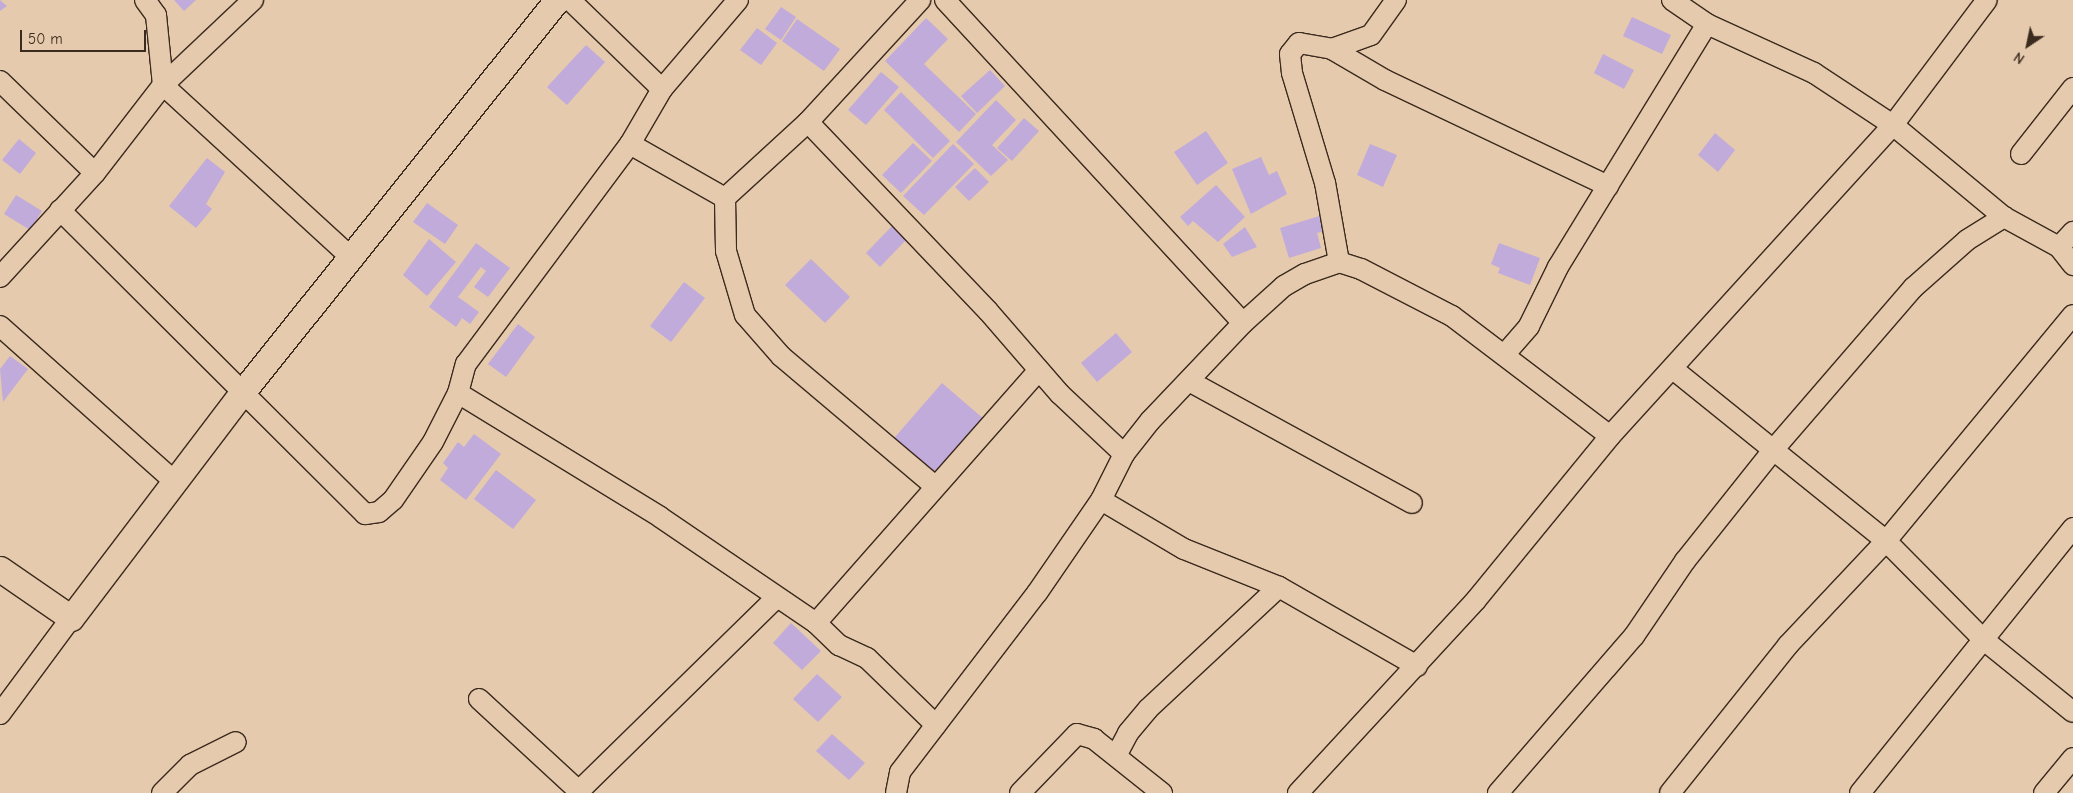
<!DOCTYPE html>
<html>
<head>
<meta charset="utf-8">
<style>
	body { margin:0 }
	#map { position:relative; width:2073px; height:793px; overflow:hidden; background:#e5caad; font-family:"Comic Neue",sans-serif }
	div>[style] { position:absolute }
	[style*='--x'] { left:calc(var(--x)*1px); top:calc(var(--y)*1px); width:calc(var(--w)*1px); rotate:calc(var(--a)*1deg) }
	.building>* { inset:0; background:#c1abda }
	.roads { filter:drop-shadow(1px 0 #3b2a1e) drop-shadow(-1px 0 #3b2a1e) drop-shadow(0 1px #3b2a1e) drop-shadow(0 -1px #3b2a1e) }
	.minor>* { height:20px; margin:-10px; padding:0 10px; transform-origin:10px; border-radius:10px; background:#e5caad }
	.tertiary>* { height:25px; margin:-12.5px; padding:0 12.5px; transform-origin:12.5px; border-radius:12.5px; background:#e5caad }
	span { translate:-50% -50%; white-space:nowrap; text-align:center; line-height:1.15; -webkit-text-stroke:4px #e5caad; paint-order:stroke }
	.north { position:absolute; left:2003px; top:20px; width:50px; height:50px; -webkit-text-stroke:4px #e5caad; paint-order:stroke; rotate:214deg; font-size:14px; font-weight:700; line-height:20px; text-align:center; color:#3b2a1e }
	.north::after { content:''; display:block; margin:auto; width:18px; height:22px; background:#3b2a1e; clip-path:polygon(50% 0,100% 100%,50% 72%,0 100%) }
	.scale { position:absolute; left:20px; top:30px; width:126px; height:22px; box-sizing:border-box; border:2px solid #3b2a1e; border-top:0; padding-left:6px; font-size:15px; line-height:18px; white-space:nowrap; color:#3b2a1e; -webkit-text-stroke:4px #e5caad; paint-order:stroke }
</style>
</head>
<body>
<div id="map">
	<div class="building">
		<div style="clip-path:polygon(0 0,7px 6px,0 11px)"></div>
		<div style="clip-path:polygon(174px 0,196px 0,184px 11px)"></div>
		<div style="clip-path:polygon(781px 7px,796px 17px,781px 40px,765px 29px)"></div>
		<div style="clip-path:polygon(1632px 17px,1671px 35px,1662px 54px,1623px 36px)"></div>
		<div style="clip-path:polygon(926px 18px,948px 39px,924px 64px,976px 114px,959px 132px,885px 61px)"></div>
		<div style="clip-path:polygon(797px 19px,840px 49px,824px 71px,782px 41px)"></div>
		<div style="clip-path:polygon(757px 28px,777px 43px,761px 65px,740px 50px)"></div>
		<div style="clip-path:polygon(586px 45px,605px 62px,567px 105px,547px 87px)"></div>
		<div style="clip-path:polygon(1603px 54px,1634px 70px,1624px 89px,1594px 73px)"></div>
		<div style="clip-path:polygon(990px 70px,1005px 86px,977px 113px,961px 96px)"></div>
		<div style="clip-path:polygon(881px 72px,899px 87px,866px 125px,848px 110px)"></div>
		<div style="clip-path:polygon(901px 92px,950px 141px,933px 158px,884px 110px)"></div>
		<div style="clip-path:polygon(996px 100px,1016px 120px,992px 145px,1008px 160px,991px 176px,956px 142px)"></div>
		<div style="clip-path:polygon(1024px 118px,1039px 131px,1012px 161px,997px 148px)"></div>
		<div style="clip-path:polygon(1206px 131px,1228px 163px,1197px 185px,1174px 152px)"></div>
		<div style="clip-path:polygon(1715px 133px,1735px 150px,1718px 172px,1698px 155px)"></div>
		<div style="clip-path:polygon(19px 139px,36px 153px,20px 174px,2px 160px)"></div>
		<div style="clip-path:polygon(913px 143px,932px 161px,901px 193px,882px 175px)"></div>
		<div style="clip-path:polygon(953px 144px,974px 164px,924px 215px,903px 196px)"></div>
		<div style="clip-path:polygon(1370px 144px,1397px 155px,1383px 187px,1357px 175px)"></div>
		<div style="clip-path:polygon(1261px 157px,1269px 175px,1277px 171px,1287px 194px,1251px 214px,1232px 169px)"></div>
		<div style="clip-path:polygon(207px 158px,225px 172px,206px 204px,212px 209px,196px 228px,169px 206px)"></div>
		<div style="clip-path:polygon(975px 168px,989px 182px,969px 201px,955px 187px)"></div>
		<div style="clip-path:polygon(1216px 185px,1245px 217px,1218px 242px,1193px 221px,1188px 226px,1180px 217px)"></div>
		<div style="clip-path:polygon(16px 195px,42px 211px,30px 230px,4px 214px)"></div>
		<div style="clip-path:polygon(427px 203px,458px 225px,445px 244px,413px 222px)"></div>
		<div style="clip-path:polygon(1326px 214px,1331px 229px,1317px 233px,1321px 248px,1289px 258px,1280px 228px)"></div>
		<div style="clip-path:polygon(892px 226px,906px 240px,880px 267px,866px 253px)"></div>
		<div style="clip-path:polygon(1245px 227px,1257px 247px,1232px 257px,1223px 244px)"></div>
		<div style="clip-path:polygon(429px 239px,456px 262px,427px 296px,403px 275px)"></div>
		<div style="clip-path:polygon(476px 243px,510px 268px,488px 297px,474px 287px,486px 271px,481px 267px,458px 297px,479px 312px,470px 324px,462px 318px,456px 327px,429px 307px)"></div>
		<div style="clip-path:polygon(1499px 243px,1540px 258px,1530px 285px,1498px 273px,1500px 268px,1491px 264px)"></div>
		<div style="clip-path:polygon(811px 259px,850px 297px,825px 323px,785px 285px)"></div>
		<div style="clip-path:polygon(684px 282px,705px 298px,671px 342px,650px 326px)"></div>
		<div style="clip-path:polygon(518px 324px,535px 337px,506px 377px,488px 364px)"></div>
		<div style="clip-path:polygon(1116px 333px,1132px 352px,1097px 382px,1081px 363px)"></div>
		<div style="clip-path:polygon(10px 356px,28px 369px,3px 402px,0 369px)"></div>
		<div style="clip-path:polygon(942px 383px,985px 420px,931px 482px,889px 444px)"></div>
		<div style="clip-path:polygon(474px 434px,501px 454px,466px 500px,440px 480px,448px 468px,443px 463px,458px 442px,464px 447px)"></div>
		<div style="clip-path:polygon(496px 470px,536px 500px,513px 529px,474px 499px)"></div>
		<div style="clip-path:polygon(791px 623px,821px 651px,802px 670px,773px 643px)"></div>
		<div style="clip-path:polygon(817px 674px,842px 697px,818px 722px,793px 699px)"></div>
		<div style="clip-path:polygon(832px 734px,865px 763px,849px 780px,816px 751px)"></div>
	</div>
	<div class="roads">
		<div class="minor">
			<div style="--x:145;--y:0;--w:19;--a:54"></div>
			<div style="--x:156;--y:15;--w:70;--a:84.3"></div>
			<div style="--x:163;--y:85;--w:258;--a:42.5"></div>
			<div style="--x:570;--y:0;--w:128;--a:44.1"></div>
			<div style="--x:945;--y:0;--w:439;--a:47.3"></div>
			<div style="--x:1672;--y:0;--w:42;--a:34.4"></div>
			<div style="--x:1707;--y:24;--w:118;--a:24.6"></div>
			<div style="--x:1814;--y:73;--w:95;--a:33.4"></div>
			<div style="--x:1893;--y:125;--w:144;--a:39.7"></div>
			<div style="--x:2004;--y:217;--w:63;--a:28.6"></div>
			<div style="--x:2059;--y:247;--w:23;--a:52"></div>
			<div style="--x:1332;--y:49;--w:41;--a:-19.7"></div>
			<div style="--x:1371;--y:35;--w:43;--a:-54.5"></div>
			<div style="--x:0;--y:81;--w:132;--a:44.1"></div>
			<div style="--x:808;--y:122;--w:261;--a:46.4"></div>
			<div style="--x:988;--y:311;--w:110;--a:49.1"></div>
			<div style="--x:1060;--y:394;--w:88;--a:43.2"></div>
			<div style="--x:630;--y:144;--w:109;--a:29.6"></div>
			<div style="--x:725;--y:198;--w:113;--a:-42.5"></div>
			<div style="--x:808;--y:122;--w:166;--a:-47.4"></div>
			<div style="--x:2021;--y:154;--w:84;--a:-51.8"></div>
			<div style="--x:725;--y:198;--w:53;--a:88.9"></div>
			<div style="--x:726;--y:251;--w:67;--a:73.5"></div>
			<div style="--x:745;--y:315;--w:55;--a:48.7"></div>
			<div style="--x:781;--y:356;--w:202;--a:40.2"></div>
			<div style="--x:60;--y:210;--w:431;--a:44.9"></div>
			<div style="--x:365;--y:514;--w:14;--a:-8"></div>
			<div style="--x:379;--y:512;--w:18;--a:-41"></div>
			<div style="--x:393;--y:500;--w:70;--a:-55.4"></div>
			<div style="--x:433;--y:442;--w:55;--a:-63"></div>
			<div style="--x:458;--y:393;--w:30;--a:-75"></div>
			<div style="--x:466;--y:364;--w:274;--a:-53.3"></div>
			<div style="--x:630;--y:144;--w:64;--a:-59.8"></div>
			<div style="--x:662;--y:89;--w:117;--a:-49.5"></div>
			<div style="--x:2059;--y:247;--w:21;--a:-47"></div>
			<div style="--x:1339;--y:262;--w:80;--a:-100"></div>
			<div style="--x:1325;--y:183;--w:115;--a:-106.7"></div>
			<div style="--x:1292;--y:73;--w:19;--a:-96"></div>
			<div style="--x:1290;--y:54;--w:14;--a:-51"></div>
			<div style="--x:1299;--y:43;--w:34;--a:10"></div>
			<div style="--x:1332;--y:49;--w:61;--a:30.3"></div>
			<div style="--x:1385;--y:80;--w:247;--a:25.4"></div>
			<div style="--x:0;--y:277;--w:141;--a:-47.6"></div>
			<div style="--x:95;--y:173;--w:111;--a:-52.3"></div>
			<div style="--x:163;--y:85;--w:124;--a:-43.4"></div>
			<div style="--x:0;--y:326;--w:233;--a:41.7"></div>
			<div style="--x:1505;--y:354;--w:37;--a:-49"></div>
			<div style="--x:1529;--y:326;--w:66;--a:-63.8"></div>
			<div style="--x:1558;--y:267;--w:285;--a:-58.5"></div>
			<div style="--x:1673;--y:369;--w:274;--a:38.9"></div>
			<div style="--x:1886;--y:541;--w:139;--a:45.3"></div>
			<div style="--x:1984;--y:640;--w:114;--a:39"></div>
			<div style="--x:1189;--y:381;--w:254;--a:28.7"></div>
			<div style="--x:458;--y:393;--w:237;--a:31.5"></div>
			<div style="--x:660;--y:517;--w:189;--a:34.2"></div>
			<div style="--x:816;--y:623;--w:32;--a:44"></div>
			<div style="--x:839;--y:645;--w:31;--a:25"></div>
			<div style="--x:867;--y:658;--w:96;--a:44.2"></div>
			<div style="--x:1101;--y:500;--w:96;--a:30.6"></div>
			<div style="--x:1184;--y:549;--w:102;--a:21.8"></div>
			<div style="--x:1279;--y:587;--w:159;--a:29.8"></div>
			<div style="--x:816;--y:623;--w:337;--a:-48.6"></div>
			<div style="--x:479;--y:699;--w:139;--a:42.7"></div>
			<div style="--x:0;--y:714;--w:119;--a:-53.5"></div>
			<div style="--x:1116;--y:756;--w:26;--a:-62"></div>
			<div style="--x:1128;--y:733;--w:31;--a:-50"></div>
			<div style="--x:1148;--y:709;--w:179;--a:-43"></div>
			<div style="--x:579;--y:791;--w:277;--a:-44.4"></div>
			<div style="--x:162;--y:793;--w:40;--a:-45"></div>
			<div style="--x:190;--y:765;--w:51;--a:-26.6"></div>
			<div style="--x:896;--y:793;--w:21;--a:-79"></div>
			<div style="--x:900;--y:772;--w:225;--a:-52.6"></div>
			<div style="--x:1037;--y:593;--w:113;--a:-55.5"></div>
			<div style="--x:1101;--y:500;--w:51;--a:-63.4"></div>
			<div style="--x:1124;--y:454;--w:42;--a:-51.8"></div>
			<div style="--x:1150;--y:421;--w:135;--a:-46.5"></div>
			<div style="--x:1243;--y:323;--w:55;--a:-42.1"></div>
			<div style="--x:1284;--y:286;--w:24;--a:-30"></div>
			<div style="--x:1305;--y:274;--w:36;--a:-19"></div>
			<div style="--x:1339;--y:262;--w:23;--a:18"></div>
			<div style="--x:1361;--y:269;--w:102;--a:27.3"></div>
			<div style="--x:1452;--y:316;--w:198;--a:37.2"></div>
			<div style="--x:1020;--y:793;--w:82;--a:-46"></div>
			<div style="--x:1077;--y:734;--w:18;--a:16"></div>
			<div style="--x:1094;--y:739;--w:87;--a:38.5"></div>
			<div style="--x:1298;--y:793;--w:263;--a:-47.3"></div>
			<div style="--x:1476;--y:600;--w:212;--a:-50.7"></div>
			<div style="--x:1610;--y:436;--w:420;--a:-47.7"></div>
			<div style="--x:1893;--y:125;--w:156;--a:-53.1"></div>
			<div style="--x:1498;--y:793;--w:208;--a:-49.1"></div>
			<div style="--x:1634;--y:636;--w:91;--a:-55.8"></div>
			<div style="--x:1685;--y:561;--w:143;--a:-51.5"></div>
			<div style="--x:1774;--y:449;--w:213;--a:-49.2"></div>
			<div style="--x:1913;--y:288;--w:72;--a:-41.6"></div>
			<div style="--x:1967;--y:240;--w:44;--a:-31.9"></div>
			<div style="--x:1670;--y:793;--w:189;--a:-51.4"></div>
			<div style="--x:1788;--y:645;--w:143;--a:-46.7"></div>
			<div style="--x:1886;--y:541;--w:293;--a:-50.4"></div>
			<div style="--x:1860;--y:793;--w:340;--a:-51.2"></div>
			<div style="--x:2044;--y:793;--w:45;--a:-50.4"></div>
		</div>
		<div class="tertiary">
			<div style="--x:0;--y:569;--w:86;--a:34.6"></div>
			<div style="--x:71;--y:618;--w:286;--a:-52.8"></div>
			<div style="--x:244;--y:390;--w:500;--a:-51.25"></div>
		</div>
	</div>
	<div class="north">N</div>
	<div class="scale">50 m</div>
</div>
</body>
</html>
